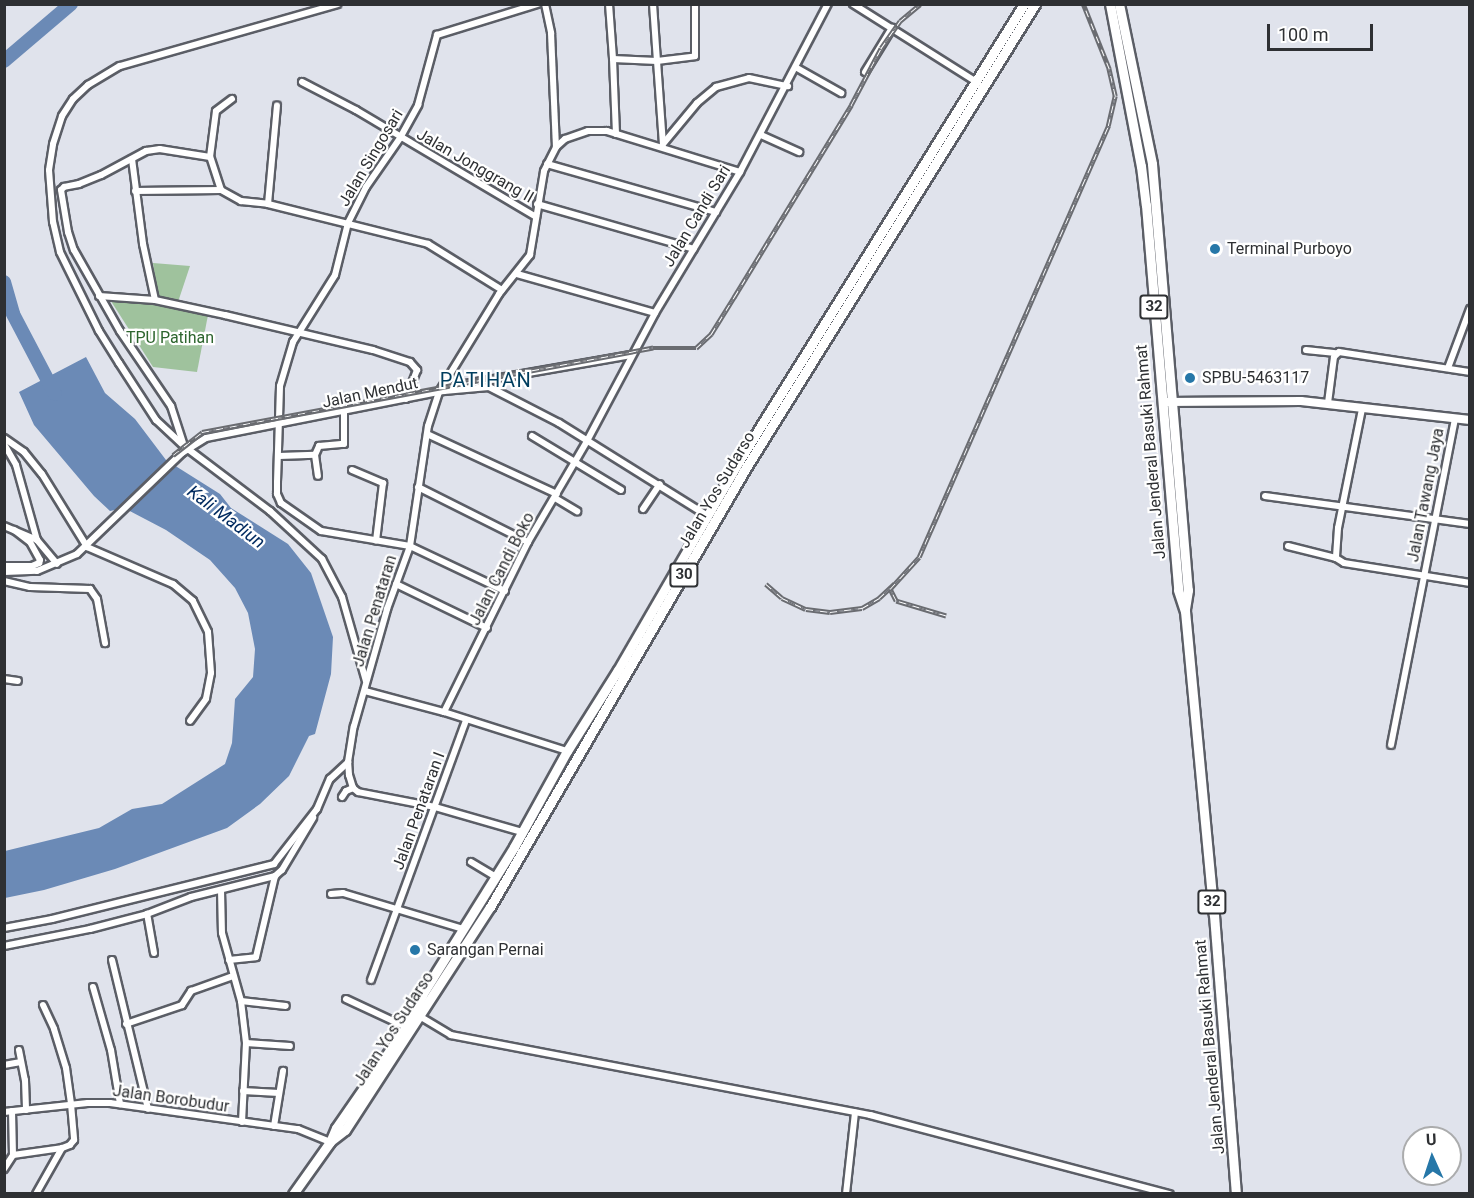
<!DOCTYPE html>
<html>
<head>
<meta charset="utf-8">
<style>
	body { margin:0 }
	#map { position:relative; width:1474px; height:1198px; overflow:hidden; background:#e0e3ec; font-family:Roboto,sans-serif }
	div>[style] { position:absolute }
	[style*='--x'] { left:calc(var(--x)*1px); top:calc(var(--y)*1px); width:calc(var(--w)*1px); rotate:calc(var(--a)*1deg) }
	.green>* { inset:0; background:#9fc29d }
	.water>* { inset:0; background:#6b8ab6 }
	.river>* { height:14px; margin:-7px; padding:0 7px; transform-origin:7px; border-radius:7px; background:#6b8ab6 }
	.roads { filter:drop-shadow(2px 0 #5b5e66) drop-shadow(-2px 0 #5b5e66) drop-shadow(0 2px #5b5e66) drop-shadow(0 -2px #5b5e66) }
	.minor>* { height:6px; margin:-3px; padding:0 3px; transform-origin:3px; border-radius:3px; background:#fff }
	.tertiary>* { height:8px; margin:-4px; padding:0 4px; transform-origin:4px; border-radius:4px; background:#fff }
	.trunk>* { height:9px; margin:-4.5px; padding:0 4.5px; transform-origin:4.5px; border-radius:4.5px; background:#fff }
	.rail>* { height:4.5px; margin-top:-2.25px; transform-origin:0; background:repeating-linear-gradient(90deg,#fff 0 7px,#6a6c71 0 14px); box-sizing:border-box; border-block:2px solid #6a6c71 }
	.dots>* { width:16px; height:16px; translate:-50% -50%; box-sizing:border-box; border:3px solid #fff; border-radius:50% }
	span { translate:-50% -50%; white-space:nowrap; text-align:center; line-height:1.15; -webkit-text-stroke:4.5px #fff; paint-order:stroke }
	.shield-label span { padding:2px 4px; background:#fff; border:2px solid; border-radius:4px; -webkit-text-stroke-width:0 }
	.shield-label { font-size:15px; color:#2e3033; font-weight:700 }
	.street-label { font-size:16px; color:#2e3033 }
	.poi-label { font-size:16px; color:#2e3033 }
	.left { translate:0 -50%; text-align:left }
	.park-label { font-size:16px; color:#2d652e }
	.water-label { font-size:18px; color:#002a5f; font-style:italic }
	.quarter-label { font-size:20px; color:#003e5f; letter-spacing:1.5px }
	.frame { position:absolute; inset:0; border:6px solid #2e3033; pointer-events:none }
	.north { position:absolute; left:1402px; top:1126px; width:60px; height:60px; box-sizing:border-box; background:#fff; border:2px solid #abacad; border-radius:50%; rotate:357deg; font-size:16px; font-weight:700; line-height:24px; text-align:center; color:#2e3033 }
	.north::after { content:''; display:block; margin:auto; width:21px; height:27px; background:#2677a8; clip-path:polygon(50% 0,100% 100%,50% 72%,0 100%) }
	.scale { position:absolute; left:1267px; top:24px; width:106px; height:27px; box-sizing:border-box; border:3px solid #2e3033; border-top:0; padding-left:8px; font-size:18px; line-height:21px; white-space:nowrap; color:#2e3033; -webkit-text-stroke:4px #fff; paint-order:stroke }
</style>
</head>
<body>
<div id="map">
	<div class="green">
		<div style="clip-path:polygon(153px 263px,190px 266px,178px 302px,158px 297px)"></div>
		<div style="clip-path:polygon(109px 298px,143px 300px,208px 315px,197px 372px,153px 367px)"></div>
	</div>
	<div class="water">
		<div style="clip-path:polygon(86px 357px,105px 393px,135px 419px,166px 460px,220px 494px,231px 508px,288px 544px,311px 573px,333px 637px,331px 674px,315px 734px,309px 736px,289px 776px,260px 804px,227px 828px,115px 869px,44px 890px,5px 898px,5px 851px,99px 828px,132px 809px,162px 804px,225px 764px,232px 743px,235px 699px,253px 677px,255px 649px,248px 613px,235px 588px,210px 560px,166px 530px,124px 508px,110px 511px,94px 496px,34px 425px,19px 392px)"></div>
	</div>
	<div class="river">
		<div style="--x:4;--y:61;--w:88;--a:-40.4"></div>
		<div style="--x:4;--y:282;--w:33;--a:74"></div>
		<div style="--x:13;--y:314;--w:90;--a:62.3"></div>
	</div>
	<div class="roads">
		<div class="minor">
			<div style="--x:545;--y:4;--w:30;--a:78"></div>
			<div style="--x:551;--y:33;--w:114;--a:87.5"></div>
			<div style="--x:609;--y:4;--w:55;--a:85.8"></div>
			<div style="--x:613;--y:59;--w:44;--a:2.6"></div>
			<div style="--x:657;--y:61;--w:83;--a:85.9"></div>
			<div style="--x:653;--y:4;--w:57;--a:86"></div>
			<div style="--x:657;--y:61;--w:38;--a:-7"></div>
			<div style="--x:695;--y:56;--w:52;--a:-90"></div>
			<div style="--x:853;--y:4;--w:148;--a:32.3"></div>
			<div style="--x:613;--y:59;--w:75;--a:87.7"></div>
			<div style="--x:797;--y:68;--w:51;--a:29.6"></div>
			<div style="--x:865;--y:72;--w:52;--a:-58.5"></div>
			<div style="--x:302;--y:82;--w:61;--a:27.4"></div>
			<div style="--x:356;--y:110;--w:209;--a:30.7"></div>
			<div style="--x:761;--y:135;--w:42;--a:24.1"></div>
			<div style="--x:663;--y:144;--w:53;--a:-50.3"></div>
			<div style="--x:697;--y:103;--w:25;--a:-40"></div>
			<div style="--x:716;--y:87;--w:34;--a:-15"></div>
			<div style="--x:749;--y:78;--w:40;--a:12"></div>
			<div style="--x:210;--y:157;--w:46;--a:-82.6"></div>
			<div style="--x:216;--y:111;--w:20;--a:-37"></div>
			<div style="--x:132;--y:159;--w:86;--a:82.6"></div>
			<div style="--x:143;--y:244;--w:57;--a:77.9"></div>
			<div style="--x:547;--y:164;--w:176;--a:15.9"></div>
			<div style="--x:221;--y:190;--w:35;--a:-108"></div>
			<div style="--x:210;--y:157;--w:51;--a:-170.9"></div>
			<div style="--x:160;--y:149;--w:14;--a:172"></div>
			<div style="--x:146;--y:151;--w:51;--a:151.9"></div>
			<div style="--x:101;--y:175;--w:24;--a:158"></div>
			<div style="--x:79;--y:184;--w:15;--a:169"></div>
			<div style="--x:64;--y:187;--w:4;--a:135"></div>
			<div style="--x:61;--y:190;--w:43;--a:80.5"></div>
			<div style="--x:68;--y:232;--w:19;--a:72"></div>
			<div style="--x:74;--y:250;--w:93;--a:60.4"></div>
			<div style="--x:120;--y:331;--w:91;--a:55.8"></div>
			<div style="--x:171;--y:406;--w:42;--a:72"></div>
			<div style="--x:184;--y:446;--w:108;--a:37.1"></div>
			<div style="--x:270;--y:511;--w:71;--a:42.7"></div>
			<div style="--x:322;--y:559;--w:43;--a:62.2"></div>
			<div style="--x:342;--y:597;--w:87;--a:74.1"></div>
			<div style="--x:221;--y:190;--w:23;--a:29"></div>
			<div style="--x:241;--y:201;--w:27;--a:6"></div>
			<div style="--x:268;--y:204;--w:165;--a:14"></div>
			<div style="--x:428;--y:244;--w:87;--a:31.9"></div>
			<div style="--x:135;--y:191;--w:86;--a:-0.7"></div>
			<div style="--x:268;--y:204;--w:99;--a:-84.8"></div>
			<div style="--x:537;--y:204;--w:163;--a:16"></div>
			<div style="--x:517;--y:274;--w:143;--a:15.8"></div>
			<div style="--x:99;--y:296;--w:56;--a:4.1"></div>
			<div style="--x:155;--y:300;--w:72;--a:12.1"></div>
			<div style="--x:225;--y:315;--w:152;--a:13.3"></div>
			<div style="--x:373;--y:350;--w:39;--a:18"></div>
			<div style="--x:410;--y:362;--w:11;--a:49"></div>
			<div style="--x:417;--y:370;--w:31;--a:111"></div>
			<div style="--x:1306;--y:350;--w:30;--a:6"></div>
			<div style="--x:1448;--y:368;--w:63;--a:-69.6"></div>
			<div style="--x:444;--y:391;--w:6;--a:-45"></div>
			<div style="--x:448;--y:387;--w:186;--a:-9.9"></div>
			<div style="--x:1328;--y:403;--w:46;--a:-82.6"></div>
			<div style="--x:1334;--y:357;--w:7;--a:-45"></div>
			<div style="--x:1339;--y:352;--w:133;--a:8.7"></div>
			<div style="--x:1362;--y:409;--w:121;--a:101.4"></div>
			<div style="--x:1338;--y:528;--w:30;--a:94"></div>
			<div style="--x:1336;--y:558;--w:9;--a:32"></div>
			<div style="--x:1344;--y:563;--w:128;--a:9"></div>
			<div style="--x:427;--y:434;--w:143;--a:24.8"></div>
			<div style="--x:532;--y:436;--w:104;--a:31.2"></div>
			<div style="--x:4;--y:438;--w:24;--a:35"></div>
			<div style="--x:24;--y:452;--w:28;--a:51"></div>
			<div style="--x:42;--y:474;--w:86;--a:58.3"></div>
			<div style="--x:87;--y:547;--w:94;--a:23.3"></div>
			<div style="--x:173;--y:584;--w:26;--a:40"></div>
			<div style="--x:193;--y:601;--w:34;--a:64"></div>
			<div style="--x:208;--y:632;--w:41;--a:85.8"></div>
			<div style="--x:211;--y:673;--w:26;--a:101"></div>
			<div style="--x:206;--y:699;--w:27;--a:126"></div>
			<div style="--x:4;--y:444;--w:24;--a:60"></div>
			<div style="--x:16;--y:465;--w:78;--a:74.4"></div>
			<div style="--x:184;--y:446;--w:38;--a:-137"></div>
			<div style="--x:156;--y:420;--w:68;--a:-123"></div>
			<div style="--x:119;--y:363;--w:38;--a:-122"></div>
			<div style="--x:99;--y:331;--w:88;--a:-116.3"></div>
			<div style="--x:60;--y:252;--w:31;--a:-103"></div>
			<div style="--x:53;--y:222;--w:52;--a:-94.4"></div>
			<div style="--x:49;--y:170;--w:26;--a:-81"></div>
			<div style="--x:53;--y:144;--w:29;--a:-72"></div>
			<div style="--x:62;--y:116;--w:20;--a:-57"></div>
			<div style="--x:73;--y:99;--w:21;--a:-43"></div>
			<div style="--x:88;--y:85;--w:37;--a:-31"></div>
			<div style="--x:120;--y:66;--w:226;--a:-15.9"></div>
			<div style="--x:315;--y:455;--w:10;--a:-66"></div>
			<div style="--x:319;--y:446;--w:25;--a:-5"></div>
			<div style="--x:344;--y:444;--w:31;--a:-90"></div>
			<div style="--x:279;--y:456;--w:36;--a:-2"></div>
			<div style="--x:315;--y:455;--w:21;--a:82"></div>
			<div style="--x:352;--y:470;--w:34;--a:23"></div>
			<div style="--x:383;--y:483;--w:58;--a:96.9"></div>
			<div style="--x:418;--y:487;--w:123;--a:26.6"></div>
			<div style="--x:1265;--y:496;--w:207;--a:7.8"></div>
			<div style="--x:555;--y:498;--w:26;--a:31"></div>
			<div style="--x:643;--y:509;--w:30;--a:-56"></div>
			<div style="--x:4;--y:526;--w:36;--a:23"></div>
			<div style="--x:37;--y:540;--w:31;--a:50"></div>
			<div style="--x:1288;--y:546;--w:49;--a:14"></div>
			<div style="--x:4;--y:566;--w:28;--a:0"></div>
			<div style="--x:32;--y:566;--w:8;--a:-23"></div>
			<div style="--x:39;--y:563;--w:3;--a:-72"></div>
			<div style="--x:40;--y:560;--w:21;--a:-119"></div>
			<div style="--x:30;--y:542;--w:20;--a:-143"></div>
			<div style="--x:4;--y:572;--w:33;--a:-2"></div>
			<div style="--x:37;--y:571;--w:43;--a:-23"></div>
			<div style="--x:77;--y:554;--w:146;--a:-43.9"></div>
			<div style="--x:182;--y:453;--w:28;--a:-32"></div>
			<div style="--x:206;--y:438;--w:243;--a:-11.2"></div>
			<div style="--x:444;--y:391;--w:45;--a:-5.1"></div>
			<div style="--x:489;--y:387;--w:79;--a:27.2"></div>
			<div style="--x:559;--y:423;--w:176;--a:32"></div>
			<div style="--x:4;--y:581;--w:27;--a:13"></div>
			<div style="--x:30;--y:587;--w:60;--a:1.9"></div>
			<div style="--x:90;--y:589;--w:12;--a:55"></div>
			<div style="--x:97;--y:599;--w:45;--a:79.7"></div>
			<div style="--x:396;--y:584;--w:101;--a:25.8"></div>
			<div style="--x:505;--y:591;--w:105;--a:-154.7"></div>
			<div style="--x:410;--y:546;--w:90;--a:-170.4"></div>
			<div style="--x:321;--y:531;--w:49;--a:-145"></div>
			<div style="--x:281;--y:503;--w:10;--a:-114"></div>
			<div style="--x:277;--y:494;--w:12;--a:-90"></div>
			<div style="--x:277;--y:482;--w:96;--a:-88.2"></div>
			<div style="--x:280;--y:386;--w:46;--a:-73.5"></div>
			<div style="--x:293;--y:342;--w:79;--a:-57.9"></div>
			<div style="--x:335;--y:275;--w:54;--a:-76"></div>
			<div style="--x:348;--y:223;--w:40;--a:-63.4"></div>
			<div style="--x:366;--y:187;--w:60;--a:-55.2"></div>
			<div style="--x:400;--y:138;--w:38;--a:-61"></div>
			<div style="--x:418;--y:105;--w:73;--a:-74.8"></div>
			<div style="--x:437;--y:35;--w:105;--a:-17.2"></div>
			<div style="--x:4;--y:679;--w:14;--a:8"></div>
			<div style="--x:365;--y:691;--w:82;--a:14.9"></div>
			<div style="--x:444;--y:712;--w:129;--a:17.6"></div>
			<div style="--x:444;--y:712;--w:190;--a:-63.7"></div>
			<div style="--x:528;--y:542;--w:117;--a:-59.7"></div>
			<div style="--x:587;--y:441;--w:145;--a:-62"></div>
			<div style="--x:655;--y:313;--w:165;--a:-58.9"></div>
			<div style="--x:740;--y:172;--w:190;--a:-62.4"></div>
			<div style="--x:1391;--y:745;--w:333;--a:-78.9"></div>
			<div style="--x:342;--y:797;--w:7;--a:-56"></div>
			<div style="--x:346;--y:791;--w:8;--a:-23"></div>
			<div style="--x:522;--y:832;--w:91;--a:-164"></div>
			<div style="--x:435;--y:807;--w:78;--a:-169"></div>
			<div style="--x:358;--y:792;--w:6;--a:-141"></div>
			<div style="--x:353;--y:788;--w:14;--a:-107"></div>
			<div style="--x:349;--y:775;--w:13;--a:-94"></div>
			<div style="--x:348;--y:762;--w:36;--a:-81"></div>
			<div style="--x:354;--y:726;--w:122;--a:-74.2"></div>
			<div style="--x:387;--y:609;--w:67;--a:-69.9"></div>
			<div style="--x:410;--y:546;--w:121;--a:-81.5"></div>
			<div style="--x:428;--y:426;--w:36;--a:-72"></div>
			<div style="--x:439;--y:392;--w:115;--a:-58.5"></div>
			<div style="--x:499;--y:294;--w:50;--a:-51.5"></div>
			<div style="--x:530;--y:255;--w:85;--a:-80.5"></div>
			<div style="--x:544;--y:171;--w:27;--a:-63"></div>
			<div style="--x:556;--y:147;--w:12;--a:-42"></div>
			<div style="--x:565;--y:139;--w:24;--a:-19"></div>
			<div style="--x:588;--y:131;--w:19;--a:0"></div>
			<div style="--x:607;--y:131;--w:139;--a:17.1"></div>
			<div style="--x:471;--y:862;--w:29;--a:31"></div>
			<div style="--x:221;--y:890;--w:43;--a:88.7"></div>
			<div style="--x:222;--y:933;--w:71;--a:74.4"></div>
			<div style="--x:241;--y:1001;--w:42;--a:83.2"></div>
			<div style="--x:246;--y:1043;--w:79;--a:92.9"></div>
			<div style="--x:331;--y:894;--w:12;--a:-5"></div>
			<div style="--x:343;--y:893;--w:125;--a:16.7"></div>
			<div style="--x:4;--y:928;--w:49;--a:-10.6"></div>
			<div style="--x:52;--y:919;--w:229;--a:-13.9"></div>
			<div style="--x:274;--y:864;--w:70;--a:-52"></div>
			<div style="--x:317;--y:809;--w:33;--a:-67"></div>
			<div style="--x:330;--y:779;--w:25;--a:-43"></div>
			<div style="--x:4;--y:946;--w:88;--a:-11.2"></div>
			<div style="--x:90;--y:929;--w:59;--a:-14.7"></div>
			<div style="--x:154;--y:953;--w:40;--a:-100"></div>
			<div style="--x:147;--y:914;--w:47;--a:-21.1"></div>
			<div style="--x:191;--y:897;--w:87;--a:-14"></div>
			<div style="--x:275;--y:876;--w:9;--a:-41"></div>
			<div style="--x:282;--y:870;--w:61;--a:-59.2"></div>
			<div style="--x:112;--y:960;--w:153;--a:76.4"></div>
			<div style="--x:229;--y:960;--w:27;--a:-6"></div>
			<div style="--x:256;--y:957;--w:83;--a:-76.8"></div>
			<div style="--x:371;--y:980;--w:277;--a:-69.9"></div>
			<div style="--x:93;--y:987;--w:66;--a:74.1"></div>
			<div style="--x:111;--y:1050;--w:55;--a:80.5"></div>
			<div style="--x:346;--y:999;--w:66;--a:25"></div>
			<div style="--x:241;--y:1001;--w:45;--a:6.3"></div>
			<div style="--x:43;--y:1005;--w:26;--a:65"></div>
			<div style="--x:54;--y:1029;--w:41;--a:72.9"></div>
			<div style="--x:66;--y:1068;--w:36;--a:82"></div>
			<div style="--x:71;--y:1104;--w:36;--a:85"></div>
			<div style="--x:74;--y:1140;--w:6;--a:129"></div>
			<div style="--x:70;--y:1145;--w:9;--a:159"></div>
			<div style="--x:421;--y:1017;--w:35;--a:31"></div>
			<div style="--x:451;--y:1035;--w:427;--a:10.8"></div>
			<div style="--x:870;--y:1115;--w:310;--a:14.8"></div>
			<div style="--x:126;--y:1024;--w:59;--a:-18.7"></div>
			<div style="--x:182;--y:1005;--w:17;--a:-57"></div>
			<div style="--x:191;--y:991;--w:45;--a:-19.7"></div>
			<div style="--x:246;--y:1043;--w:44;--a:3.9"></div>
			<div style="--x:19;--y:1050;--w:31;--a:79"></div>
			<div style="--x:25;--y:1080;--w:30;--a:88"></div>
			<div style="--x:4;--y:1065;--w:17;--a:-10"></div>
			<div style="--x:243;--y:1091;--w:36;--a:3"></div>
			<div style="--x:12;--y:1111;--w:44;--a:88.7"></div>
			<div style="--x:4;--y:1112;--w:84;--a:-6.1"></div>
			<div style="--x:88;--y:1103;--w:22;--a:0"></div>
			<div style="--x:110;--y:1103;--w:190;--a:7.9"></div>
			<div style="--x:298;--y:1129;--w:35;--a:22"></div>
			<div style="--x:274;--y:1126;--w:56;--a:-80.7"></div>
			<div style="--x:4;--y:1169;--w:17;--a:-57"></div>
			<div style="--x:13;--y:1155;--w:49;--a:-8.1"></div>
			<div style="--x:62;--y:1148;--w:53;--a:119.5"></div>
			<div style="--x:846;--y:1194;--w:82;--a:-83.7"></div>
		</div>
		<div class="tertiary">
			<div style="--x:1166;--y:402;--w:135;--a:-0.4"></div>
			<div style="--x:1301;--y:401;--w:170;--a:6.4"></div>
		</div>
		<div class="trunk">
			<div style="--x:1110;--y:4;--w:165;--a:79.2"></div>
			<div style="--x:1141;--y:166;--w:39;--a:83"></div>
			<div style="--x:1146;--y:205;--w:386;--a:85.2"></div>
			<div style="--x:1178;--y:590;--w:22;--a:72"></div>
			<div style="--x:1185;--y:611;--w:305;--a:84.6"></div>
			<div style="--x:1214;--y:915;--w:280;--a:85.5"></div>
			<div style="--x:1119;--y:4;--w:163;--a:78.3"></div>
			<div style="--x:1152;--y:164;--w:428;--a:85.2"></div>
			<div style="--x:1188;--y:590;--w:19;--a:99"></div>
			<div style="--x:332;--y:1140;--w:16;--a:-38"></div>
			<div style="--x:345;--y:1130;--w:266;--a:-57"></div>
			<div style="--x:490;--y:907;--w:510;--a:-59.77"></div>
			<div style="--x:747;--y:466;--w:544;--a:-58.06"></div>
			<div style="--x:293;--y:1194;--w:64;--a:-54.6"></div>
			<div style="--x:330;--y:1142;--w:15;--a:-67"></div>
			<div style="--x:336;--y:1128;--w:123;--a:-55.3"></div>
			<div style="--x:406;--y:1027;--w:36;--a:-63"></div>
			<div style="--x:422;--y:995;--w:174;--a:-58.1"></div>
			<div style="--x:514;--y:847;--w:110;--a:-61.1"></div>
			<div style="--x:567;--y:751;--w:96;--a:-57.8"></div>
			<div style="--x:618;--y:670;--w:241;--a:-59.9"></div>
			<div style="--x:739;--y:461;--w:539;--a:-58.05"></div>
		</div>
	</div>
	<div class="rail">
		<div style="--x:173;--y:455;--w:37;--a:-38"></div>
		<div style="--x:202;--y:432;--w:459;--a:-10.6"></div>
		<div style="--x:653;--y:348;--w:43;--a:0"></div>
		<div style="--x:696;--y:348;--w:21;--a:-43"></div>
		<div style="--x:711;--y:334;--w:44;--a:-58.1"></div>
		<div style="--x:734;--y:297;--w:225;--a:-58.6"></div>
		<div style="--x:851;--y:105;--w:64;--a:-62.2"></div>
		<div style="--x:881;--y:48;--w:33;--a:-55"></div>
		<div style="--x:900;--y:21;--w:26;--a:-40"></div>
		<div style="--x:766;--y:584;--w:21;--a:41"></div>
		<div style="--x:782;--y:598;--w:26;--a:25"></div>
		<div style="--x:806;--y:609;--w:24;--a:7"></div>
		<div style="--x:830;--y:612;--w:32;--a:-7"></div>
		<div style="--x:862;--y:608;--w:20;--a:-30"></div>
		<div style="--x:879;--y:598;--w:21;--a:-43"></div>
		<div style="--x:946;--y:616;--w:52;--a:-163.3"></div>
		<div style="--x:896;--y:601;--w:13;--a:-117"></div>
		<div style="--x:890;--y:589;--w:43;--a:-47.8"></div>
		<div style="--x:919;--y:557;--w:471;--a:-66.3"></div>
		<div style="--x:1108;--y:126;--w:31;--a:-77"></div>
		<div style="--x:1115;--y:96;--w:28;--a:-103"></div>
		<div style="--x:1109;--y:69;--w:70;--a:-111.8"></div>
	</div>
	<div class="dots">
		<div style="left:1215px;top:249px;background:#2677a8"></div>
		<div style="left:1190px;top:378px;background:#2677a8"></div>
		<div style="left:415px;top:950px;background:#2677a8"></div>
	</div>
	<div class="shield-label">
		<span style="left:1154px;top:307px">32</span>
		<span style="left:684px;top:575px">30</span>
		<span style="left:1212px;top:902px">32</span>
	</div>
	<div class="street-label">
		<span style="left:371px;top:158px;rotate:-59deg">Jalan Singosari</span>
		<span style="left:475px;top:166px;rotate:30deg">Jalan Jonggrang II</span>
		<span style="left:697px;top:216px;rotate:-59deg">Jalan Candi Sari</span>
		<span style="left:370px;top:393px;rotate:-12deg">Jalan Mendut</span>
		<span style="left:1151px;top:452px;rotate:-95deg">Jalan Jenderal Basuki Rahmat</span>
		<span style="left:717px;top:490px;rotate:-59deg">Jalan Yos Sudarso</span>
		<span style="left:1426px;top:495px;rotate:-79deg">Jalan Tawang Jaya</span>
		<span style="left:502px;top:569px;rotate:-63deg">Jalan Candi Boko</span>
		<span style="left:375px;top:611px;rotate:-73deg">Jalan Penataran</span>
		<span style="left:419px;top:811px;rotate:-70deg">Jalan Penataran I</span>
		<span style="left:394px;top:1029px;rotate:-57deg">Jalan Yos Sudarso</span>
		<span style="left:1210px;top:1047px;rotate:-95deg">Jalan Jenderal Basuki Rahmat</span>
		<span style="left:171px;top:1099px;rotate:8deg">Jalan Borobudur</span>
	</div>
	<div class="poi-label">
		<span class="left" style="left:1227px;top:249px">Terminal Purboyo</span>
		<span class="left" style="left:1202px;top:378px">SPBU-5463117</span>
		<span class="left" style="left:427px;top:950px">Sarangan Pernai</span>
	</div>
	<div class="park-label">
		<span style="left:170px;top:338px">TPU Patihan</span>
	</div>
	<div class="water-label">
		<span style="left:226px;top:517px;rotate:37deg">Kali Madiun</span>
	</div>
	<div class="quarter-label">
		<span style="left:486px;top:380px">PATIHAN</span>
	</div>
	<div class="frame"></div>
	<div class="north">U</div>
	<div class="scale">100 m</div>
</div>
</body>
</html>
